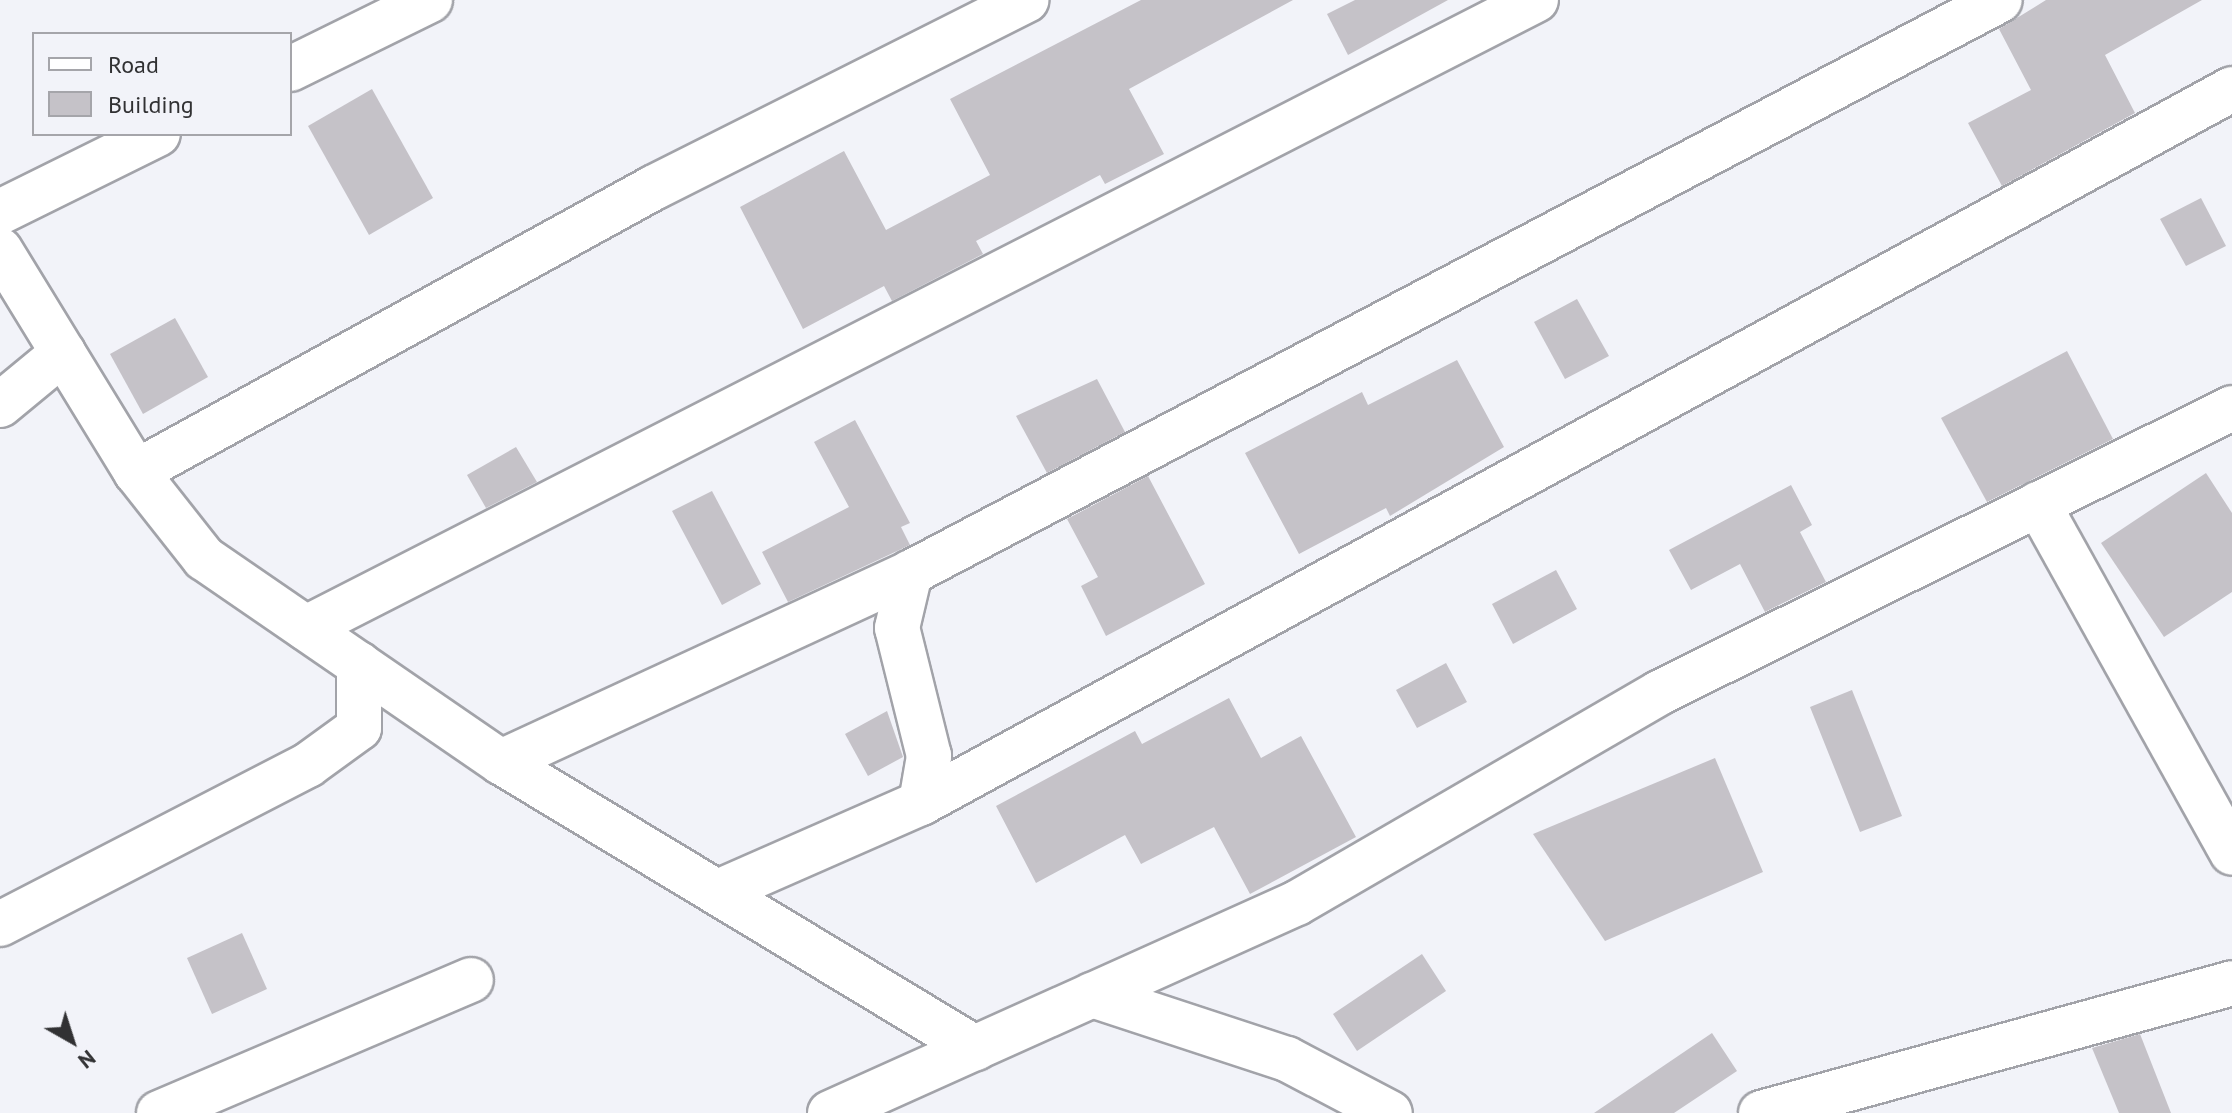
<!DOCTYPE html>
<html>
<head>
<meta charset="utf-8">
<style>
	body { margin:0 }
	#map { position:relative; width:2232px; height:1113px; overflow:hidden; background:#f2f3f9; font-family:"PT Sans",sans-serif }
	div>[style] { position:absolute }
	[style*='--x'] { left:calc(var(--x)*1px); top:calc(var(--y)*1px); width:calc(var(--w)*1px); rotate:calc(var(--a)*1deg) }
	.building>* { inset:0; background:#c5c2c8 }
	.roads { filter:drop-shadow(2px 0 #a2a3a9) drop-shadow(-2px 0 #a2a3a9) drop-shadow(0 2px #a2a3a9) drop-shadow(0 -2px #a2a3a9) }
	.minor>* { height:44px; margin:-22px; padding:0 22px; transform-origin:22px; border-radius:22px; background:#fff }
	span { translate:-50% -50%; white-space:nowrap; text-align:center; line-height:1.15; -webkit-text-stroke:7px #f2f3f9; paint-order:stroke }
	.legend { position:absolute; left:32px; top:32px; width:260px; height:104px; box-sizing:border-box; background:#f2f3f9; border:2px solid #a5a5aa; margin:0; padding:10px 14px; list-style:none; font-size:24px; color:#313133 }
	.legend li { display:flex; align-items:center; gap:16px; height:40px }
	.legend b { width:40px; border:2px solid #a5a5aa }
	.north { position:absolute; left:32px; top:1001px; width:80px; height:80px; -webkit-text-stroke:6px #f2f3f9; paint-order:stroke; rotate:141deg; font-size:22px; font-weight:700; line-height:32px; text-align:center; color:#313133 }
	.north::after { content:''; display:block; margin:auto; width:28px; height:36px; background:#313133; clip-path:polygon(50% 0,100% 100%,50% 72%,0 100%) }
</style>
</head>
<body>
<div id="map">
	<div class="building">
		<div style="clip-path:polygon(1141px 0,1293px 0,1129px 89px,1164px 154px,1105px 184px,1100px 175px,976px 241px,983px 254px,892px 301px,884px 286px,803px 329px,740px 207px,844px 151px,886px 230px,990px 175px,950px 99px)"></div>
		<div style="clip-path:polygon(1355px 0,1448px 0,1348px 55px,1327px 14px)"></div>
		<div style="clip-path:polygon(2046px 0,2202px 0,2105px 55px,2135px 113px,2002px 186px,1968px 123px,2031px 90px,1999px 29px)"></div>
		<div style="clip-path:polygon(372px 89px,433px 198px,369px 235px,308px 126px)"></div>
		<div style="clip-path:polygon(2201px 198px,2226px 246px,2186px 266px,2160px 219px)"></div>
		<div style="clip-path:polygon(1577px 299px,1609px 356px,1565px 379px,1534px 322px)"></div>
		<div style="clip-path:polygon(175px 318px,208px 377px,143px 414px,110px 354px)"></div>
		<div style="clip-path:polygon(2067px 351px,2113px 439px,1987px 502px,1941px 418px)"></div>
		<div style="clip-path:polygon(1457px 360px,1504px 447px,1390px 516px,1386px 508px,1299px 554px,1245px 453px,1362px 392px,1368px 405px)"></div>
		<div style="clip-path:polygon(1097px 379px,1125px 432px,1047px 473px,1016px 416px)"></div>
		<div style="clip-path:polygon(855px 420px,910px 523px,901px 527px,910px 545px,788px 602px,762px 552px,849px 507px,814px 442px)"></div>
		<div style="clip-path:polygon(516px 447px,537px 482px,486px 508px,467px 475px)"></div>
		<div style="clip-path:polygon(2206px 473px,2232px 513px,2232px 592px,2164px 637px,2101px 543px)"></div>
		<div style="clip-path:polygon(1148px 476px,1205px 584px,1106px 636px,1081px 586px,1098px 577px,1067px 519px)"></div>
		<div style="clip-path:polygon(1791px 485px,1812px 525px,1800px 532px,1826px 582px,1765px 612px,1740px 564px,1691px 590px,1669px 550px)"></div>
		<div style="clip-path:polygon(712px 491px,761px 584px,722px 605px,672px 511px)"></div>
		<div style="clip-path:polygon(1556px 570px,1577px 609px,1513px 644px,1492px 604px)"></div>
		<div style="clip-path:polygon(1446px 663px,1467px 702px,1417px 728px,1396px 690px)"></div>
		<div style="clip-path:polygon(1852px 690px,1902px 816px,1860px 832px,1810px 707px)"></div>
		<div style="clip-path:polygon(1229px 698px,1261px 758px,1301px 736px,1356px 837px,1250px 894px,1214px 827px,1141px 864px,1125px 835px,1036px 883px,996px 806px,1135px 731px,1142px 744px)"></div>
		<div style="clip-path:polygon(887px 711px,903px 757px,868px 776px,845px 734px)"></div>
		<div style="clip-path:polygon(1715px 758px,1763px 872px,1605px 941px,1533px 834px)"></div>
		<div style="clip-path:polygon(242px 933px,267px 989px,212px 1014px,187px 958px)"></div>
		<div style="clip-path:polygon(1422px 954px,1446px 991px,1357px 1051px,1333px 1014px)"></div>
		<div style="clip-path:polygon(1712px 1033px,1737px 1071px,1674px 1113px,1594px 1113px)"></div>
		<div style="clip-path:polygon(2140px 1034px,2171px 1113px,2119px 1113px,2092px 1048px)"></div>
	</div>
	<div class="roads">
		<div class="minor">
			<div style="--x:290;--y:69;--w:156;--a:-26.2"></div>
			<div style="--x:0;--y:212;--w:176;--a:-26.3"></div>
			<div style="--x:0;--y:250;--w:260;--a:58.5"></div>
			<div style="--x:136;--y:472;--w:110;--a:51.7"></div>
			<div style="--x:204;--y:558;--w:360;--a:34.5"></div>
			<div style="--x:501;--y:762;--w:554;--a:31.11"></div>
			<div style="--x:0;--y:405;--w:82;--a:-39.5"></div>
			<div style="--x:136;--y:472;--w:590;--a:-28.78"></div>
			<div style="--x:653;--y:188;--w:418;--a:-26.7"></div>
			<div style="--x:2038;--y:504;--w:399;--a:60.9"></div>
			<div style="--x:306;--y:628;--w:1381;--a:-27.05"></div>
			<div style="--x:501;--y:762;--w:451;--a:-24.8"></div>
			<div style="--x:921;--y:803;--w:48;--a:-80.3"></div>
			<div style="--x:929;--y:756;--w:132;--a:-104"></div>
			<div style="--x:897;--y:628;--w:57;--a:-76.7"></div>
			<div style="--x:910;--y:573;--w:1231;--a:-27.73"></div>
			<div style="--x:718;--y:892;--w:222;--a:-23.7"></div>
			<div style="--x:921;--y:803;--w:1493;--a:-28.57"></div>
			<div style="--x:0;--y:924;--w:347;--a:-27.3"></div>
			<div style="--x:308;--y:765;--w:63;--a:-36"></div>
			<div style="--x:359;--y:728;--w:64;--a:-90"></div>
			<div style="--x:1092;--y:995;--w:205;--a:18.2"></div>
			<div style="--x:1287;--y:1059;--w:116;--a:27.7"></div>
			<div style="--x:159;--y:1113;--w:339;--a:-23.1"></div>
			<div style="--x:830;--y:1113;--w:512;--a:-24.21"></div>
			<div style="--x:1297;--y:903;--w:419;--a:-30.1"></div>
			<div style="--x:1659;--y:693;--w:640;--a:-26.44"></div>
			<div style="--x:1761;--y:1113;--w:489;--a:-15.4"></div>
		</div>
	</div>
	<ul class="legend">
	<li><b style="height:10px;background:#fff"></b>Road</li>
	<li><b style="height:22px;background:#c5c2c8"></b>Building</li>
	</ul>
	<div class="north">N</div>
</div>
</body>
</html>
